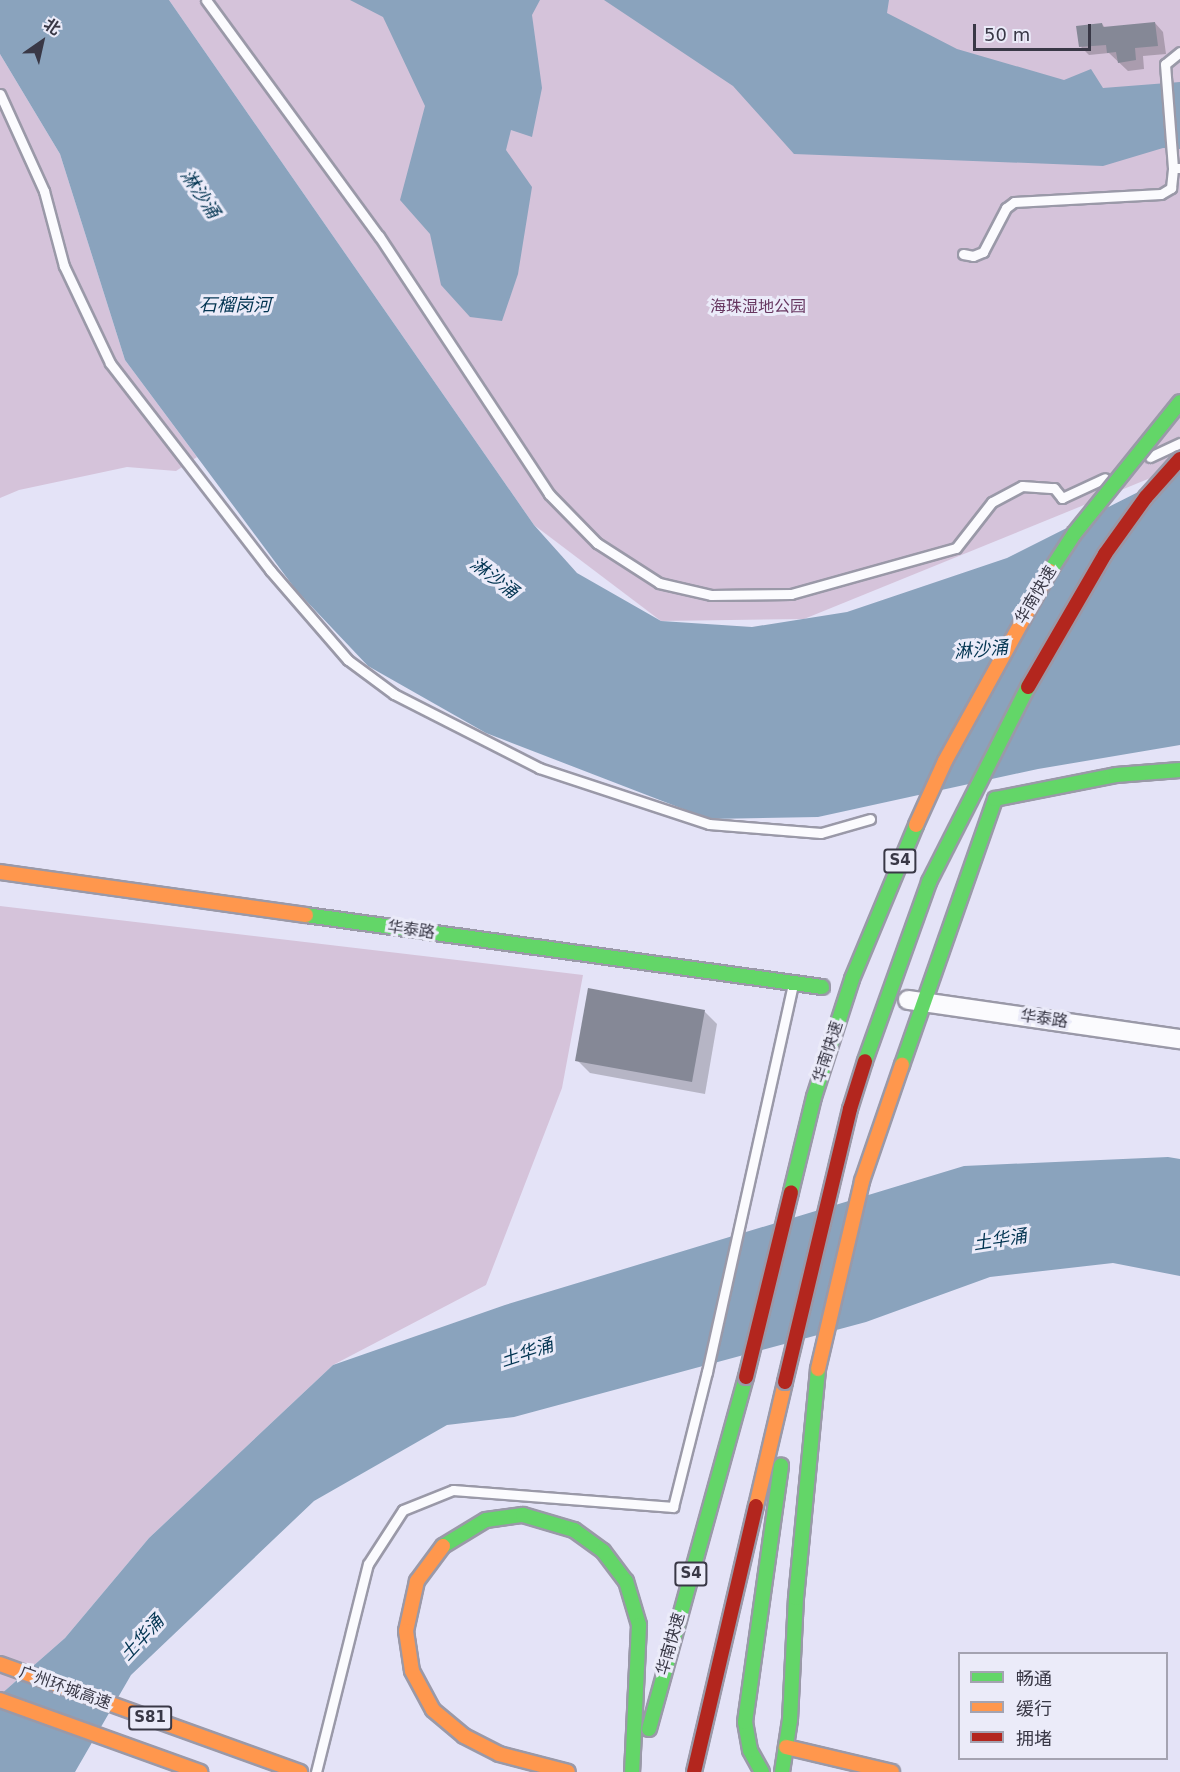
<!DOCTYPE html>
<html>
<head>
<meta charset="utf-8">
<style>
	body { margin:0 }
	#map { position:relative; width:1180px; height:1772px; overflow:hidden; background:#e4e3f7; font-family:"DejaVu Sans","Noto Sans SC",sans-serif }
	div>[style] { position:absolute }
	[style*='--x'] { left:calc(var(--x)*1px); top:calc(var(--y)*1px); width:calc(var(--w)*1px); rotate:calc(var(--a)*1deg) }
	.green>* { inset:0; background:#d5c3da }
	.water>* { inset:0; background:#8aa3bd }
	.shadow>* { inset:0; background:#0003 }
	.building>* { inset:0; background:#858896 }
	.roads { filter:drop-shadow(2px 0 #9a99a8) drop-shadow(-2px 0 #9a99a8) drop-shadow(0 2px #9a99a8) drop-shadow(0 -2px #9a99a8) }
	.lane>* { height:9px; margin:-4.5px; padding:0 4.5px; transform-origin:4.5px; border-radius:4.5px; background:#fbfbfe }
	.street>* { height:18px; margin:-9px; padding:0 9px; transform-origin:9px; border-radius:9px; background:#fbfbfe }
	.fast>* { height:14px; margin:-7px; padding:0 7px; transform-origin:7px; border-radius:7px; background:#63d668 }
	.slow>* { height:14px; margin:-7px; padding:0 7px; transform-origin:7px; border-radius:7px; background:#ff974d }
	.jam>* { height:14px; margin:-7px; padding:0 7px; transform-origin:7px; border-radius:7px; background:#b3261e }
	.bridges { filter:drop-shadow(2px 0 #9a99a8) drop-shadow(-2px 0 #9a99a8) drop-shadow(0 2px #9a99a8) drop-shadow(0 -2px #9a99a8) }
	.fast-bridge>* { height:14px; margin:-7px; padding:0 7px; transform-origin:7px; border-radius:7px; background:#63d668 }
	.slow-bridge>* { height:14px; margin:-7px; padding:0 7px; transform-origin:7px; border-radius:7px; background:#ff974d }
	.jam-bridge>* { height:14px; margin:-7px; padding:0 7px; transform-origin:7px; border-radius:7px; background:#b3261e }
	span { translate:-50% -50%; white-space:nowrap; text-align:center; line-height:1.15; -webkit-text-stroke:6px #ebebf9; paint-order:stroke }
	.shield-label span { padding:2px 4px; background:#ebebf9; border:2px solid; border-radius:4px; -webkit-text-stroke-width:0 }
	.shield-label { font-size:15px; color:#393846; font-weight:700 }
	.park-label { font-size:16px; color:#673760 }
	.street-label { font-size:16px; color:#393846 }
	.water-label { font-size:18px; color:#023451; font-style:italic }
	.legend { position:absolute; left:958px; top:1652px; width:210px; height:108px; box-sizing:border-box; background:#ebebf9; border:2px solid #a4a3b1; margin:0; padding:8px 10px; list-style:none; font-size:18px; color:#393846 }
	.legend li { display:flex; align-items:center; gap:12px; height:30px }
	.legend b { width:30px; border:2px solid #a4a3b1 }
	.north { position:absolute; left:12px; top:12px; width:60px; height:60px; -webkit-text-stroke:4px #ebebf9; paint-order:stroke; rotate:34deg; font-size:16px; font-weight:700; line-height:24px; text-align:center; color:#393846 }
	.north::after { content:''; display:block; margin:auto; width:21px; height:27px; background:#393846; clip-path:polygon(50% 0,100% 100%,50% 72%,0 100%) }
	.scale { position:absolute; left:973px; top:24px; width:118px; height:27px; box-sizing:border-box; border:3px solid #393846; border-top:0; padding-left:8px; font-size:18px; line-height:21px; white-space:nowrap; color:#393846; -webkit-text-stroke:4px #ebebf9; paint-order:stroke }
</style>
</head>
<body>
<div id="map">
	<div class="green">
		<div style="clip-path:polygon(169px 0,1180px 0,1180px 466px,804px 619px,661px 621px,534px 525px)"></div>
		<div style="clip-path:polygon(0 54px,60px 154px,125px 360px,197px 457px,176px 471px,127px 467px,19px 490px,0 498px)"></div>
		<div style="clip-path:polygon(0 906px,583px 975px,562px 1088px,486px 1285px,333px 1365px,149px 1538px,65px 1638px,0 1695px)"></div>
	</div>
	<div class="water">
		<div style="clip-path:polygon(0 0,169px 0,534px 525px,577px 573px,661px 621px,752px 627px,847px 612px,1007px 558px,1180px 471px,1180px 745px,1038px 769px,818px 817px,709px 819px,486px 733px,368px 666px,296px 590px,125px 360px,60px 154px,0 54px)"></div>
		<div style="clip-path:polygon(350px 0,540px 0,532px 15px,542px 88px,532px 137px,511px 130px,506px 150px,532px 187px,518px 274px,502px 321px,470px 317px,441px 285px,430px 234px,400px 200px,425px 106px,383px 17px)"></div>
		<div style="clip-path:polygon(604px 0,889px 0,887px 13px,957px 49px,1064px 80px,1091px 69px,1103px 88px,1180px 82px,1180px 149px,1163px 148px,1103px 166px,794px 154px,733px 86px)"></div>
		<div style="clip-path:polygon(1168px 1157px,1180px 1159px,1180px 1276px,1113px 1263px,990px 1277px,866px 1322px,514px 1417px,447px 1425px,314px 1501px,131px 1675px,75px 1772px,0 1772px,0 1695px,65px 1638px,149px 1538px,333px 1365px,505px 1305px,964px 1166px)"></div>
	</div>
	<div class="shadow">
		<div style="clip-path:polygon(1155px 23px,1163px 32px,1166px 54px,1143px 56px,1144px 69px,1128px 71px,1109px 53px,1089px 55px,1081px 47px,1102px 24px,1106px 29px)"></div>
		<div style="clip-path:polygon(704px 1011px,717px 1024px,705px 1094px,590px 1073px,577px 1060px)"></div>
	</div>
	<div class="building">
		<div style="clip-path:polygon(1155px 22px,1158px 46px,1135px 48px,1136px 60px,1118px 63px,1116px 52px,1107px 53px,1106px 45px,1079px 47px,1076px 26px,1102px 23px,1103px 27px)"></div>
		<div style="clip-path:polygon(588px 988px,705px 1010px,692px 1082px,575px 1061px)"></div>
	</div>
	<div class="roads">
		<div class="lane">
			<div style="--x:206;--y:0;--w:293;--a:53.8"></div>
			<div style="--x:379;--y:236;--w:309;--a:56.6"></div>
			<div style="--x:549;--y:494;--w:69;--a:45.6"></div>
			<div style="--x:597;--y:543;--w:74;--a:32.8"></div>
			<div style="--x:659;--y:583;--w:53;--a:13"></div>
			<div style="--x:711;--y:595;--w:80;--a:-0.7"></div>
			<div style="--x:791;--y:594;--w:171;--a:-15.6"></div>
			<div style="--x:956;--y:548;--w:58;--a:-52"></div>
			<div style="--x:992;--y:502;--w:34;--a:-28"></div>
			<div style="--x:1022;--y:486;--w:32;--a:4"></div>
			<div style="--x:1054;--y:488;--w:13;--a:51"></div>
			<div style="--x:1062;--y:498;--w:47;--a:-24.9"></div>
			<div style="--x:1180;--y:52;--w:19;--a:141"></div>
			<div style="--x:1165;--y:64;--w:104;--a:85.6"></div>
			<div style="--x:1173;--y:168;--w:7;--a:0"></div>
			<div style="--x:0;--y:94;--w:107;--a:65.6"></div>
			<div style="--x:44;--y:191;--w:78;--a:75.1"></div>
			<div style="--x:64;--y:266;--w:107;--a:64.6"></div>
			<div style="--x:110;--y:363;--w:262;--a:52.3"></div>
			<div style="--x:270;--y:570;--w:119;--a:49.1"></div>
			<div style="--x:348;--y:660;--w:57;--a:36.5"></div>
			<div style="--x:394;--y:694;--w:163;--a:27"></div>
			<div style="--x:539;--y:768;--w:179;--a:18.2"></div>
			<div style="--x:709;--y:824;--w:112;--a:4.6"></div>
			<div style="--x:821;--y:833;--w:51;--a:-15.9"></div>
			<div style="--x:963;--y:254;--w:10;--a:11"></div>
			<div style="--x:973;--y:256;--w:11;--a:-22"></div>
			<div style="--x:983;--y:252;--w:50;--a:-62.4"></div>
			<div style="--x:1006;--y:208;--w:10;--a:-37"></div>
			<div style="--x:1014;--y:202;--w:147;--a:-3.1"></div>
			<div style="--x:1161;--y:194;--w:12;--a:-31"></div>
			<div style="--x:1171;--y:188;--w:20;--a:-84"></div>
			<div style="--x:1150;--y:457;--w:33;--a:-25"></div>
			<div style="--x:316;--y:1772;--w:214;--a:-76"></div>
			<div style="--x:368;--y:1564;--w:64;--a:-57.1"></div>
			<div style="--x:403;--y:1510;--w:54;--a:-21.8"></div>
			<div style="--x:453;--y:1490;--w:221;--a:4.4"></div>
			<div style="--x:673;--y:1507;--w:139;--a:-75.9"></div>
			<div style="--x:707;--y:1372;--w:396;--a:-77.5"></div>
		</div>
		<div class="street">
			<div style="--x:908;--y:1000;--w:275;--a:8.2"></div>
		</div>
		<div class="fast">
			<div style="--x:306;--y:915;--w:521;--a:7.94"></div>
			<div style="--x:902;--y:1065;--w:282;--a:-70.7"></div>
			<div style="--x:995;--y:799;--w:123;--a:-11.2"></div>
			<div style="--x:1116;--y:775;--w:64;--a:-4.5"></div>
			<div style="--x:443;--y:1546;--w:50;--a:-31.2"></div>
			<div style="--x:486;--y:1520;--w:37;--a:-8"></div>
			<div style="--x:523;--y:1515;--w:53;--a:16.4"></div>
			<div style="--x:574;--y:1530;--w:36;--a:36"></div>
			<div style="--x:603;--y:1551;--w:38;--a:53"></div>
			<div style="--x:626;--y:1581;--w:46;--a:73.5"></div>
			<div style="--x:639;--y:1625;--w:147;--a:92.7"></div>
			<div style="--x:649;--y:1729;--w:365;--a:-74.6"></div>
			<div style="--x:762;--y:1772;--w:25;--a:-119"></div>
			<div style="--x:750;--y:1750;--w:28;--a:-100"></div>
			<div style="--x:745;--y:1722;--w:259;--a:-82"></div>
			<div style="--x:782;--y:1772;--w:53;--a:-81.3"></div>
			<div style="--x:790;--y:1720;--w:122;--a:-87.2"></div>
			<div style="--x:796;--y:1598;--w:230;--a:-84.5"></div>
		</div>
		<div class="slow">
			<div style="--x:0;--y:872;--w:309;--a:8"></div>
			<div style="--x:818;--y:1369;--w:193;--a:-76.8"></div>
			<div style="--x:862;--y:1181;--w:123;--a:-71"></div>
			<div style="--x:756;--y:1506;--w:127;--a:-76.8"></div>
			<div style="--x:443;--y:1546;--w:44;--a:126.6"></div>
			<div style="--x:417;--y:1581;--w:51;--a:102.4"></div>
			<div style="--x:406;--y:1631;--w:40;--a:81.5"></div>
			<div style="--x:412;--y:1671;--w:44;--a:61.7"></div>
			<div style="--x:433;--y:1710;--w:40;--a:40"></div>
			<div style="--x:464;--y:1736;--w:39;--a:27"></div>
			<div style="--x:499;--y:1754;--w:71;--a:14.6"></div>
			<div style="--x:786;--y:1747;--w:109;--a:13.3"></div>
		</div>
		<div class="jam">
			<div style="--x:694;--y:1772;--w:273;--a:-76.9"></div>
		</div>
	</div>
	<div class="bridges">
		<div class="fast-bridge">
			<div style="--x:1050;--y:571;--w:44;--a:-57"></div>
			<div style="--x:1074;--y:534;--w:169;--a:-51.2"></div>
			<div style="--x:865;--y:1061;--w:190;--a:-70.3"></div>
			<div style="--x:929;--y:882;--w:219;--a:-63.1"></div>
			<div style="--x:791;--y:1192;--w:98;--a:-76.4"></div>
			<div style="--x:814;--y:1097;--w:124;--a:-72.1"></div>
			<div style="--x:852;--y:979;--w:167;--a:-67.4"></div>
		</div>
		<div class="slow-bridge">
			<div style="--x:916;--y:825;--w:70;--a:-65.6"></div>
			<div style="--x:945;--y:761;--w:217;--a:-61.1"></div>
			<div style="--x:0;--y:1664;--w:319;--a:19.8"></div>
			<div style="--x:0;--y:1700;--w:213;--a:19.8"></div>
		</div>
		<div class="jam-bridge">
			<div style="--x:1028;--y:687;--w:154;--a:-59.9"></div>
			<div style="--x:1105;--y:554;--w:70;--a:-54.3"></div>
			<div style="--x:1146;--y:497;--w:51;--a:-48.2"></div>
			<div style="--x:746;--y:1377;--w:190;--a:-76.3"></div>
			<div style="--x:785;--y:1382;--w:281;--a:-76.6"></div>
			<div style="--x:850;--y:1109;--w:50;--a:-72.6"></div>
		</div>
	</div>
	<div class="shield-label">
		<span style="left:900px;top:861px">S4</span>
		<span style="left:691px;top:1574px">S4</span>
		<span style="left:150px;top:1718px">S81</span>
	</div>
	<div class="park-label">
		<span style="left:758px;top:307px">海珠湿地公园</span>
	</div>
	<div class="street-label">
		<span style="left:1036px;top:595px;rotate:-59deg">华南快速</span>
		<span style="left:411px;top:930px;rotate:8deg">华泰路</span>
		<span style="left:1044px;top:1019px;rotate:8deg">华泰路</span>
		<span style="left:828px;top:1052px;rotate:-72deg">华南快速</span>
		<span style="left:671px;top:1644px;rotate:-74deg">华南快速</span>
		<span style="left:65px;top:1688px;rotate:20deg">广州环城高速</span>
	</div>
	<div class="water-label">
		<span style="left:200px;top:194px;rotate:56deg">淋沙涌</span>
		<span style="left:235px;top:305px">石榴岗河</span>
		<span style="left:494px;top:578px;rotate:37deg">淋沙涌</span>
		<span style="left:981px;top:650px;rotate:-5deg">淋沙涌</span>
		<span style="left:1000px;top:1240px;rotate:-9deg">土华涌</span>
		<span style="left:527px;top:1353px;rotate:-18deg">土华涌</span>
		<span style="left:142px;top:1638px;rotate:-47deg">土华涌</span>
	</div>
	<ul class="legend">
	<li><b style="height:8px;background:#63d668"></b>畅通</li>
	<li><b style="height:8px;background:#ff974d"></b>缓行</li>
	<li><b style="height:8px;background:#b3261e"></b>拥堵</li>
	</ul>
	<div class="north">北</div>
	<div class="scale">50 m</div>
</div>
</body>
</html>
